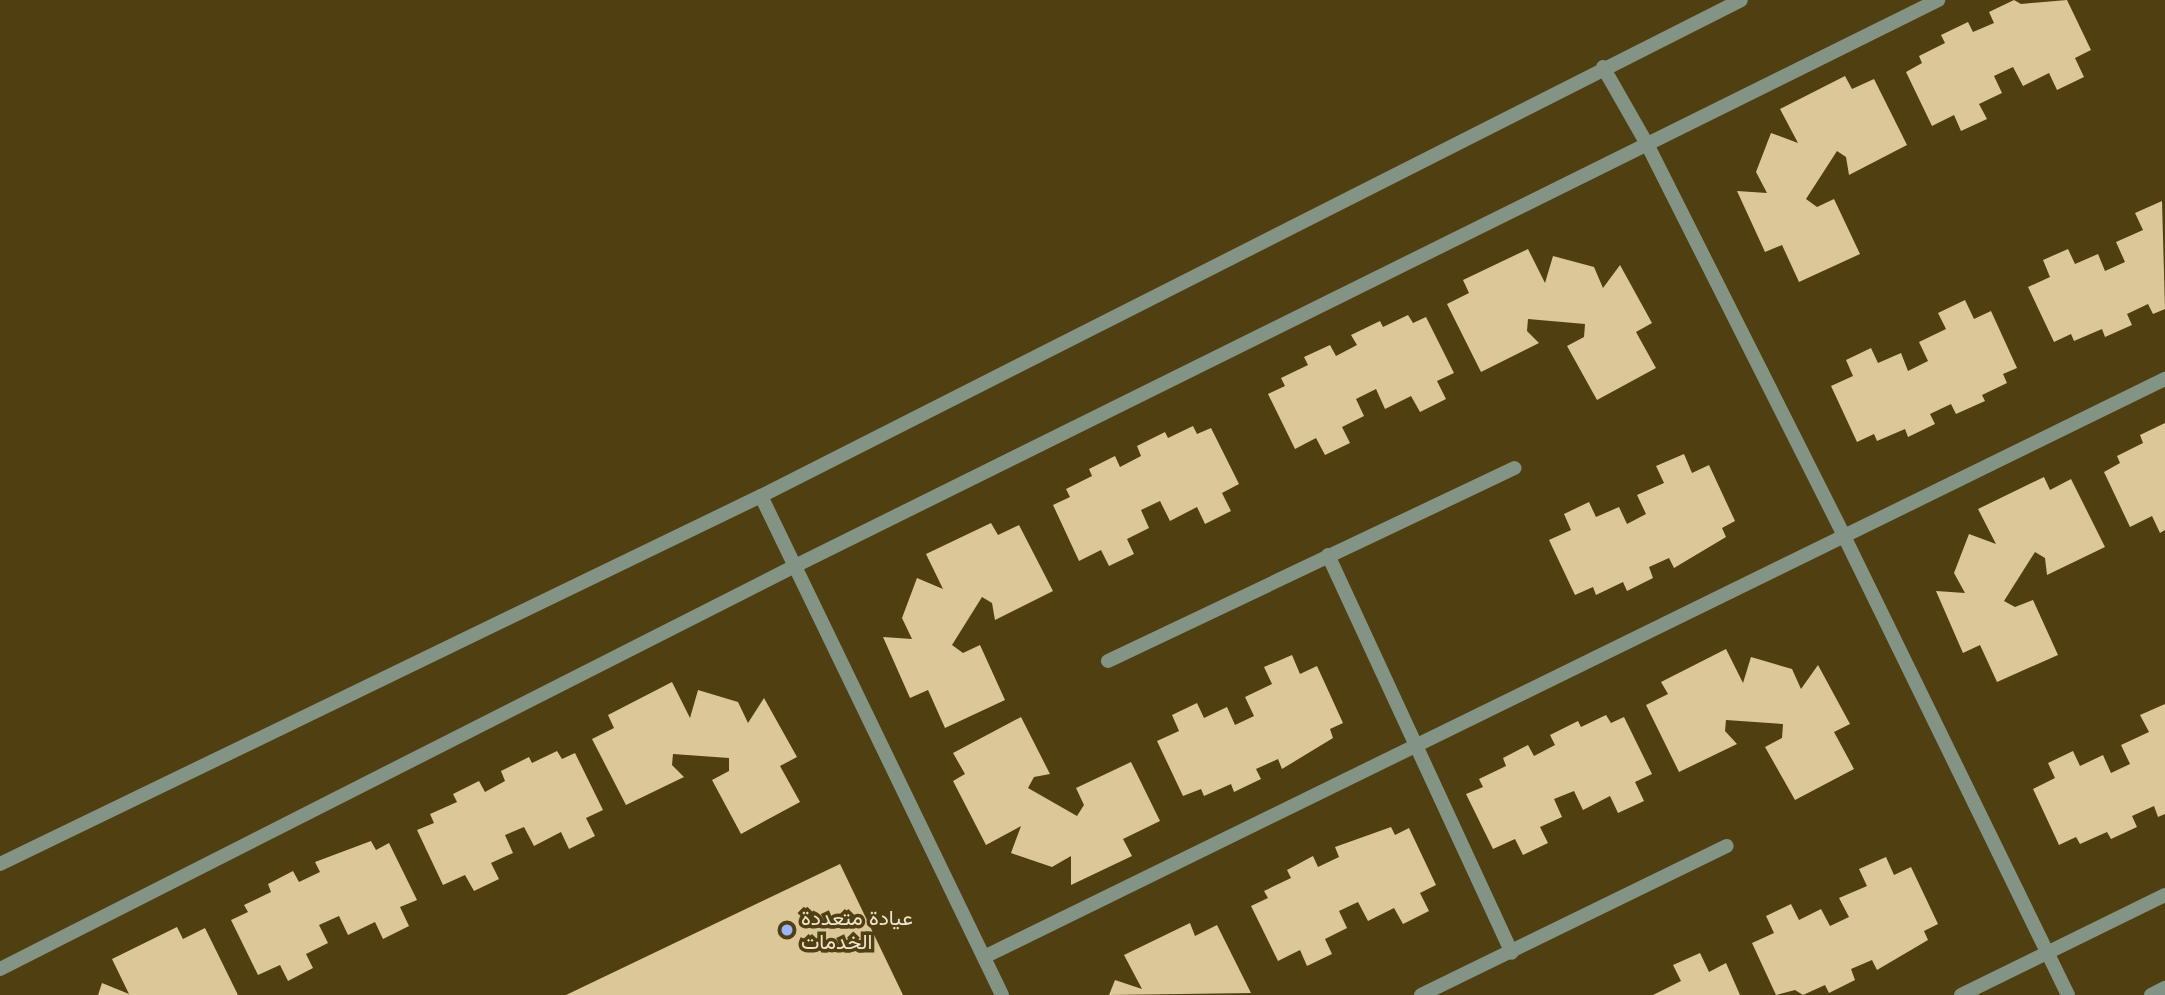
<!DOCTYPE html>
<html>
<head>
<meta charset="utf-8">
<style>
	body { margin:0 }
	#map { position:relative; width:2165px; height:995px; overflow:hidden; background:#503f11; font-family:Jost,Vazirmatn,sans-serif }
	div>[style] { position:absolute }
	[style*='--x'] { left:calc(var(--x)*1px); top:calc(var(--y)*1px); width:calc(var(--w)*1px); rotate:calc(var(--a)*1deg) }
	.building>* { inset:0; background:#dbc798 }
	.street>* { height:14px; margin:-7px; padding:0 7px; transform-origin:7px; border-radius:7px; background:#839485 }
	.dots>* { width:19px; height:19px; translate:-50% -50%; box-sizing:border-box; border:4px solid #503f11; border-radius:50% }
	span { translate:-50% -50%; white-space:nowrap; text-align:center; line-height:1.15; -webkit-text-stroke:7px #503f11; paint-order:stroke }
	.poi-label { font-size:21px; color:#f0e6cf }
	.left { translate:0 -50%; text-align:left }
</style>
</head>
<body>
<div id="map">
	<div class="building">
		<div style="clip-path:polygon(2014px 0,2021px 4px,2067px 0,2091px 50px,2075px 58px,2084px 77px,2057px 90px,2049px 73px,2023px 86px,2013px 67px,1994px 76px,2002px 93px,1979px 104px,1987px 119px,1961px 131px,1954px 115px,1932px 126px,1906px 72px,1922px 63px,1919px 56px,1945px 43px,1941px 35px,1968px 22px,1973px 32px,1994px 23px,1989px 12px)"></div>
		<div style="clip-path:polygon(1845px 76px,1852px 89px,1874px 79px,1907px 145px,1849px 175px,1846px 157px,1837px 151px,1806px 199px,1817px 207px,1834px 199px,1860px 254px,1799px 282px,1782px 245px,1765px 252px,1737px 191px,1767px 193px,1756px 172px,1771px 133px,1798px 143px,1780px 109px)"></div>
		<div style="clip-path:polygon(2162px 201px,2165px 309px,2153px 314px,2148px 304px,2127px 314px,2132px 325px,2105px 337px,2102px 329px,2074px 341px,2071px 334px,2054px 342px,2028px 287px,2050px 277px,2043px 260px,2068px 249px,2075px 264px,2098px 254px,2105px 271px,2125px 262px,2116px 242px,2143px 230px,2135px 213px)"></div>
		<div style="clip-path:polygon(1528px 249px,1545px 283px,1553px 256px,1594px 267px,1603px 288px,1620px 265px,1652px 323px,1636px 332px,1656px 368px,1597px 400px,1567px 346px,1584px 337px,1585px 324px,1528px 319px,1527px 331px,1539px 343px,1481px 372px,1447px 304px,1469px 293px,1463px 280px)"></div>
		<div style="clip-path:polygon(1965px 300px,1974px 319px,1991px 311px,2017px 368px,2003px 374px,2007px 383px,1982px 395px,1985px 401px,1956px 414px,1951px 404px,1930px 414px,1935px 424px,1908px 437px,1905px 429px,1877px 441px,1874px 434px,1857px 442px,1831px 386px,1853px 376px,1846px 360px,1871px 348px,1878px 363px,1901px 353px,1908px 371px,1928px 361px,1919px 342px,1946px 329px,1938px 313px)"></div>
		<div style="clip-path:polygon(1408px 315px,1413px 323px,1426px 317px,1454px 373px,1437px 381px,1446px 399px,1420px 412px,1411px 396px,1385px 409px,1376px 389px,1356px 399px,1364px 416px,1342px 427px,1350px 443px,1325px 455px,1316px 438px,1295px 449px,1268px 394px,1285px 386px,1281px 378px,1308px 365px,1304px 357px,1330px 345px,1336px 356px,1357px 345px,1351px 335px,1380px 321px,1383px 327px)"></div>
		<div style="clip-path:polygon(2165px 423px,2165px 530px,2160px 533px,2152px 516px,2130px 527px,2104px 472px,2120px 463px,2117px 456px,2143px 443px,2140px 435px)"></div>
		<div style="clip-path:polygon(1193px 426px,1197px 434px,1211px 428px,1239px 484px,1222px 493px,1231px 511px,1205px 524px,1197px 507px,1170px 521px,1160px 501px,1141px 510px,1149px 528px,1127px 539px,1134px 554px,1109px 566px,1101px 550px,1079px 561px,1053px 505px,1070px 497px,1066px 489px,1092px 476px,1089px 469px,1115px 456px,1120px 467px,1141px 456px,1137px 446px,1165px 432px,1168px 438px)"></div>
		<div style="clip-path:polygon(1684px 454px,1692px 473px,1709px 465px,1735px 521px,1722px 528px,1726px 537px,1674px 568px,1669px 558px,1649px 567px,1653px 578px,1627px 591px,1623px 582px,1596px 595px,1593px 587px,1575px 595px,1549px 540px,1571px 530px,1564px 514px,1589px 502px,1596px 517px,1619px 507px,1627px 524px,1646px 514px,1637px 495px,1664px 483px,1656px 466px)"></div>
		<div style="clip-path:polygon(2044px 477px,2050px 490px,2071px 479px,2105px 547px,2047px 575px,2045px 558px,2035px 552px,2004px 601px,2015px 607px,2033px 600px,2058px 655px,1997px 682px,1980px 645px,1963px 653px,1936px 591px,1965px 593px,1954px 573px,1969px 534px,1996px 544px,1978px 509px)"></div>
		<div style="clip-path:polygon(991px 523px,998px 535px,1019px 525px,1053px 591px,995px 620px,992px 603px,982px 597px,952px 645px,963px 653px,980px 645px,1005px 700px,945px 728px,928px 690px,910px 698px,883px 637px,912px 639px,902px 618px,917px 578px,943px 589px,926px 554px)"></div>
		<div style="clip-path:polygon(1726px 649px,1743px 683px,1751px 657px,1792px 669px,1801px 689px,1818px 665px,1850px 724px,1834px 732px,1854px 769px,1795px 800px,1765px 747px,1782px 738px,1783px 724px,1726px 720px,1725px 731px,1737px 744px,1679px 772px,1646px 705px,1668px 694px,1661px 682px)"></div>
		<div style="clip-path:polygon(1292px 655px,1300px 674px,1317px 666px,1343px 723px,1330px 729px,1333px 738px,1282px 769px,1278px 759px,1256px 769px,1261px 779px,1234px 792px,1231px 784px,1204px 796px,1201px 789px,1183px 796px,1157px 741px,1179px 731px,1172px 715px,1197px 703px,1204px 718px,1227px 707px,1235px 725px,1254px 716px,1245px 697px,1272px 684px,1264px 667px)"></div>
		<div style="clip-path:polygon(672px 682px,690px 718px,698px 690px,738px 702px,748px 723px,764px 698px,797px 757px,780px 766px,800px 802px,741px 834px,712px 780px,729px 771px,729px 758px,673px 754px,672px 765px,684px 777px,626px 805px,592px 739px,614px 728px,608px 715px)"></div>
		<div style="clip-path:polygon(2165px 704px,2165px 814px,2158px 817px,2154px 806px,2132px 816px,2137px 827px,2111px 839px,2107px 832px,2080px 844px,2076px 837px,2059px 845px,2033px 789px,2055px 778px,2048px 763px,2073px 751px,2080px 766px,2103px 755px,2111px 773px,2130px 764px,2121px 745px,2149px 732px,2140px 715px)"></div>
		<div style="clip-path:polygon(1606px 715px,1611px 723px,1624px 717px,1652px 774px,1635px 782px,1644px 801px,1618px 813px,1610px 796px,1583px 810px,1574px 791px,1554px 799px,1562px 817px,1540px 827px,1548px 843px,1523px 855px,1515px 839px,1493px 849px,1466px 794px,1483px 787px,1479px 779px,1506px 766px,1503px 758px,1528px 745px,1534px 756px,1555px 745px,1550px 735px,1578px 721px,1581px 727px)"></div>
		<div style="clip-path:polygon(1021px 717px,1050px 774px,1034px 777px,1028px 788px,1077px 816px,1084px 805px,1076px 788px,1131px 762px,1160px 821px,1123px 839px,1132px 856px,1071px 885px,1071px 856px,1052px 867px,1011px 853px,1021px 826px,986px 845px,953px 781px,965px 774px,953px 753px)"></div>
		<div style="clip-path:polygon(557px 751px,562px 759px,575px 753px,603px 810px,586px 818px,595px 836px,569px 849px,561px 832px,534px 846px,524px 827px,505px 835px,513px 853px,491px 863px,499px 879px,474px 891px,465px 875px,443px 885px,417px 830px,434px 823px,430px 814px,457px 802px,453px 794px,479px 781px,485px 792px,505px 781px,501px 771px,529px 757px,532px 763px)"></div>
		<div style="clip-path:polygon(1391px 827px,1395px 835px,1409px 828px,1436px 885px,1420px 893px,1429px 911px,1403px 924px,1394px 908px,1368px 921px,1358px 902px,1339px 911px,1347px 928px,1325px 939px,1332px 954px,1307px 966px,1300px 950px,1278px 961px,1251px 906px,1268px 898px,1264px 891px,1291px 878px,1287px 870px,1313px 856px,1318px 867px,1339px 857px,1335px 847px)"></div>
		<div style="clip-path:polygon(371px 841px,376px 850px,389px 843px,417px 900px,400px 907px,409px 926px,383px 939px,375px 922px,348px 935px,339px 916px,319px 925px,328px 943px,306px 954px,313px 968px,288px 981px,280px 965px,258px 975px,231px 920px,248px 912px,244px 905px,271px 892px,268px 884px,293px 871px,299px 882px,320px 872px,315px 862px)"></div>
		<div style="clip-path:polygon(1886px 857px,1894px 875px,1911px 867px,1938px 924px,1924px 931px,1928px 940px,1877px 970px,1872px 960px,1851px 969px,1855px 980px,1829px 993px,1825px 985px,1803px 995px,1795px 990px,1776px 995px,1752px 943px,1774px 933px,1766px 916px,1791px 904px,1799px 920px,1821px 909px,1830px 926px,1849px 917px,1839px 898px,1867px 886px,1859px 869px)"></div>
		<div style="clip-path:polygon(840px 864px,903px 995px,566px 995px)"></div>
		<div style="clip-path:polygon(1190px 923px,1195px 936px,1217px 925px,1251px 993px,1109px 995px,1115px 980px,1142px 989px,1124px 955px)"></div>
		<div style="clip-path:polygon(177px 927px,183px 939px,205px 928px,238px 995px,98px 995px,102px 983px,129px 994px,112px 959px)"></div>
		<div style="clip-path:polygon(1700px 953px,1709px 972px,1726px 963px,1740px 995px,1653px 995px,1681px 981px,1673px 965px)"></div>
	</div>
	<div class="street">
		<div style="--x:1603;--y:67;--w:91;--a:60.3"></div>
		<div style="--x:1648;--y:146;--w:434;--a:63.3"></div>
		<div style="--x:1843;--y:534;--w:513;--a:63.98"></div>
		<div style="--x:761;--y:496;--w:554;--a:64.22"></div>
		<div style="--x:1328;--y:555;--w:438;--a:65.2"></div>
		<div style="--x:1108;--y:661;--w:450;--a:-25.4"></div>
		<div style="--x:0;--y:864;--w:845;--a:-25.81"></div>
		<div style="--x:761;--y:496;--w:1098;--a:-26.84"></div>
		<div style="--x:984;--y:957;--w:1315;--a:-26.08"></div>
		<div style="--x:0;--y:969;--w:889;--a:-26.88"></div>
		<div style="--x:793;--y:567;--w:1278;--a:-26.34"></div>
		<div style="--x:1421;--y:995;--w:340;--a:-26"></div>
		<div style="--x:1961;--y:995;--w:227;--a:-26.1"></div>
		<div style="--x:2151;--y:995;--w:16;--a:-27"></div>
	</div>
	<div class="dots">
		<div style="left:787px;top:930px;background:#9ab5fd"></div>
	</div>
	<div class="poi-label">
		<span class="left" style="left:801px;top:930px">عيادة متعددة<br>الخدمات</span>
	</div>
</div>
</body>
</html>
